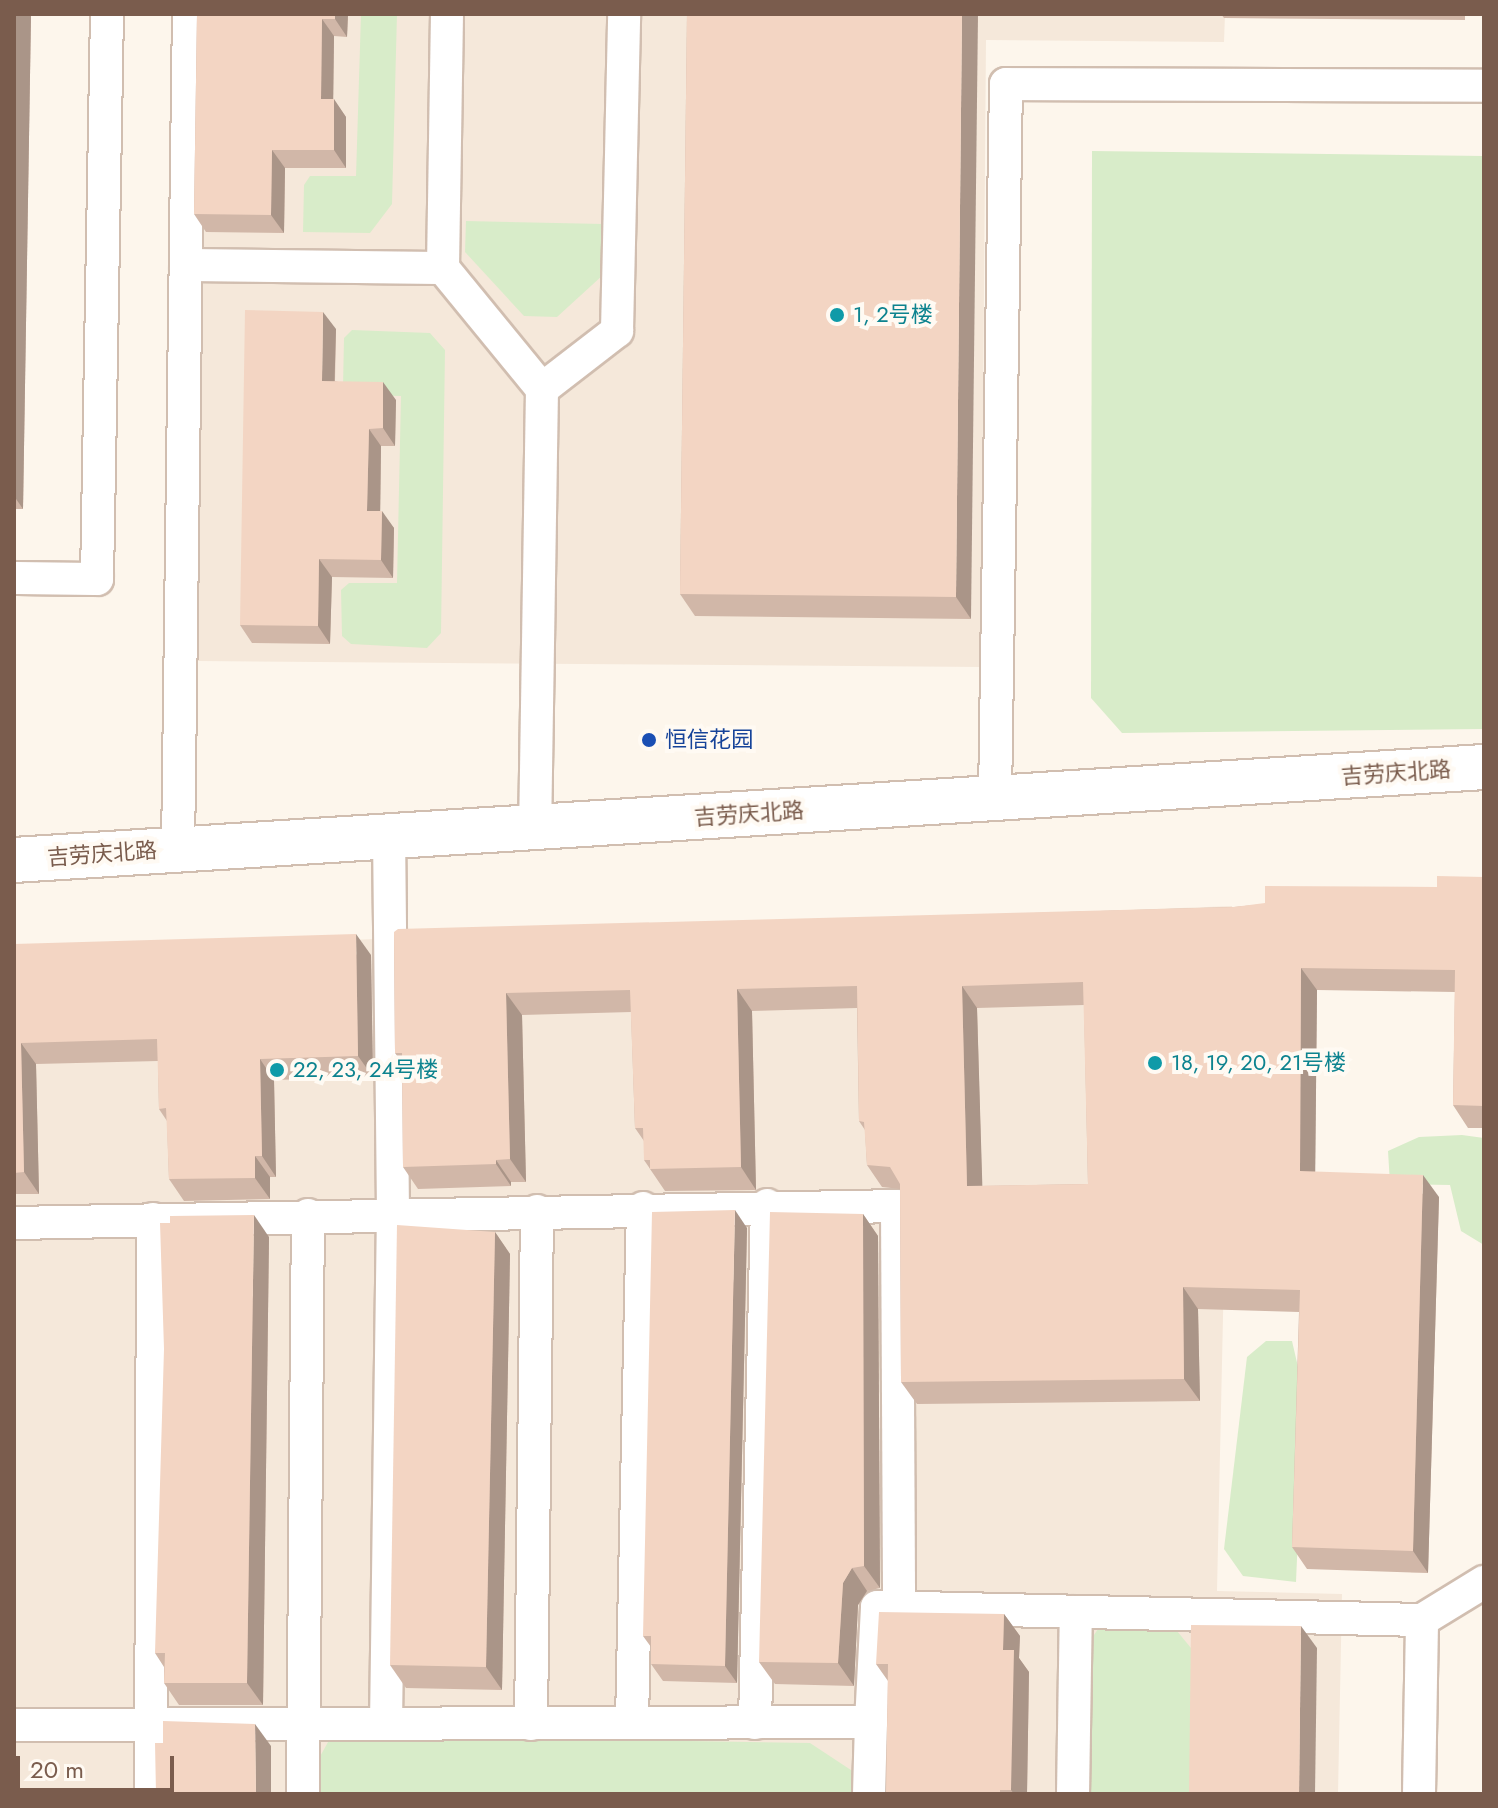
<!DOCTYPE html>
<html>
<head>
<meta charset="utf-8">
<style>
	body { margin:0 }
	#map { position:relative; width:1498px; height:1808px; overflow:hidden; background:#fdf6ec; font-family:Jost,"Noto Sans SC",sans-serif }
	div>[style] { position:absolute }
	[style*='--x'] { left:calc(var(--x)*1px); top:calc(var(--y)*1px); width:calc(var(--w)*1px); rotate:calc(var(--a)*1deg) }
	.residential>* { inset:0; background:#f5e8da }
	.green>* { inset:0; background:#d8ecc9 }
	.roads { filter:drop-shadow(2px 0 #d1beb0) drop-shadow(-2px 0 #d1beb0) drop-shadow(0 2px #d1beb0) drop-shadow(0 -2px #d1beb0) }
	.lane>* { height:32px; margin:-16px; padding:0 16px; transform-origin:16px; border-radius:16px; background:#fff }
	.secondary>* { height:44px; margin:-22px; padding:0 22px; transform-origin:22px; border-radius:22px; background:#fff }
	.wall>* { inset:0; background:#d1b7a8 }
	.shaded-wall>* { inset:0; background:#aa9588 }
	.building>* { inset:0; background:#f3d5c3 }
	.dots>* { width:22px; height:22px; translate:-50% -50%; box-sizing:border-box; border:4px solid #fffaf3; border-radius:50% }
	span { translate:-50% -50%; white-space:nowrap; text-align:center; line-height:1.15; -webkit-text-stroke:8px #fffaf3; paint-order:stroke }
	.culture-label { font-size:22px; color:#0d838f }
	.left { translate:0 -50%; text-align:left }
	.transit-label { font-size:22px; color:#164399 }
	.street-label { font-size:22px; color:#7a5c4d }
	.frame { position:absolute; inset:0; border:16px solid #7a5c4d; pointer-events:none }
	.scale { position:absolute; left:16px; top:1756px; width:158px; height:36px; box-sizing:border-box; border:4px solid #7a5c4d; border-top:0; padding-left:10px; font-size:24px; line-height:28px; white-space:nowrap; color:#7a5c4d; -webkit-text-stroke:6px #fffaf3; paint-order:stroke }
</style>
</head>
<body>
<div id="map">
	<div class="residential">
		<div style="clip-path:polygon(203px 14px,1225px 14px,1224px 42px,986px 40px,981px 667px,198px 661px)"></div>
		<div style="clip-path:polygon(1232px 906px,1217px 1591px,1342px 1594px,1338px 1794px,14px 1794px,14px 953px)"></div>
	</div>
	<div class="green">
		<div style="clip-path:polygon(361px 14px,397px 14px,392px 204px,370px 233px,303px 232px,304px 185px,310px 176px,356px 176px)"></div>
		<div style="clip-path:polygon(1092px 151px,1484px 156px,1484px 729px,1122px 733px,1091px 698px)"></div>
		<div style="clip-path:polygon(466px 221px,604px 224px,603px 275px,557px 317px,524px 316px,465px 252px)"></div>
		<div style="clip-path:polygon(352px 330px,430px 333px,445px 350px,441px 633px,427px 648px,351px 644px,342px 636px,341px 590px,349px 583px,397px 583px,401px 396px,350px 395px,343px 387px,344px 338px)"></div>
		<div style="clip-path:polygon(1462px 1135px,1484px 1138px,1484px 1245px,1461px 1231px,1450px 1185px,1390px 1184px,1388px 1151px,1419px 1137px)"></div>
		<div style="clip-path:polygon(1266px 1341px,1292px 1341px,1304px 1393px,1296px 1582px,1243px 1576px,1224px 1549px,1247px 1357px)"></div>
		<div style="clip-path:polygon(1100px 1626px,1177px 1631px,1200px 1659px,1199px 1794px,1089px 1794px,1092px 1638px)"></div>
		<div style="clip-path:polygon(332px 1735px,810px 1743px,857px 1774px,857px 1794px,318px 1794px,318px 1760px)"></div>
	</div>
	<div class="roads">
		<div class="lane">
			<div style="--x:186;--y:265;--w:257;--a:0.7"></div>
			<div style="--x:443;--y:268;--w:254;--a:-89.1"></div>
			<div style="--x:443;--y:268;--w:156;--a:50.7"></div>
			<div style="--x:542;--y:389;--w:438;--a:90.9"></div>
			<div style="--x:542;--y:389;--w:95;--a:-37.7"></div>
			<div style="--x:617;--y:331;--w:317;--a:-88.7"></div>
			<div style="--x:14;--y:578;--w:83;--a:0.7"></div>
			<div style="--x:97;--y:579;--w:565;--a:-88.99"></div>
			<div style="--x:995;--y:798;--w:714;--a:-89.12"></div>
			<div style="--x:1006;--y:84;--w:478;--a:0.2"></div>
			<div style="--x:178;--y:850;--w:836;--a:-89.25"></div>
			<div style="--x:14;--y:1223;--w:883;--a:-1.1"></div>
			<div style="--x:897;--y:1206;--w:402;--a:89.7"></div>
			<div style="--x:632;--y:1723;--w:515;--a:-88.78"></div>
			<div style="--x:755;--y:1723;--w:518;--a:-88.67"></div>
			<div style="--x:386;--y:1724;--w:511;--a:-89.22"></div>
			<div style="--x:393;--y:1213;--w:376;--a:-90.6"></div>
			<div style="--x:531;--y:1724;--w:513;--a:-89.33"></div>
			<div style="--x:14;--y:1725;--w:857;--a:-0.2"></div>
			<div style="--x:871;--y:1722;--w:115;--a:-87"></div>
			<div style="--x:877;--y:1607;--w:545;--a:1.37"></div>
			<div style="--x:151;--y:1794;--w:575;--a:-89.8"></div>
			<div style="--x:303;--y:1794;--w:579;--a:-89.51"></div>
			<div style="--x:869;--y:1794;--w:72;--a:-88.4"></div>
			<div style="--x:1073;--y:1794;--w:182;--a:-89.1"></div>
			<div style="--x:1419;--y:1794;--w:174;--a:-89"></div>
			<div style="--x:1422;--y:1620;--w:73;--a:-31.5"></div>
		</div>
		<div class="secondary">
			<div style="--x:14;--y:860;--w:1473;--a:-3.62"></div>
		</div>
	</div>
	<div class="wall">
		<div style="clip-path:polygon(14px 14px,31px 14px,23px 509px,14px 509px)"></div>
		<div style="clip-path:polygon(197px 14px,348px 14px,347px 37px,334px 36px,333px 99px,346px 117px,346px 168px,285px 168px,284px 233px,206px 232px,194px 214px)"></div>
		<div style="clip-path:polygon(687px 14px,971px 619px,695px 616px,680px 594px)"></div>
		<div style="clip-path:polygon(1221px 14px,1465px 14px,1465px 20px,1224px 18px)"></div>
		<div style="clip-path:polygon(336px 329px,335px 381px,396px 400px,395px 446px,381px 446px,380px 511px,394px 528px,393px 578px,332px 577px,330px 644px,252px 643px,240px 625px)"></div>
		<div style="clip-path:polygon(evenodd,1484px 877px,1484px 1128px,1468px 1128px,1453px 1105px,1455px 992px,1317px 990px,1315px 1172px,1439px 1197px,1428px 1573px,1307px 1569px,1292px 1547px,1299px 1312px,1198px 1309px,1200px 1401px,917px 1404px,901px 1382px,900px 1189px,882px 1187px,867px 1165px,865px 1130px,859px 1121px,857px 1008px,752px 1011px,756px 1190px,665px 1191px,644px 1160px,644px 1141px,635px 1128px,631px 1012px,522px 1015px,526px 1182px,511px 1182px,511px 1186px,418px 1189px,403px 1167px,402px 1063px,395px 1053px,394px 932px,1234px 907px,1437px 887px,1484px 877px,1084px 1005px,1088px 1184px,982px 1186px,977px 1008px,1084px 1005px)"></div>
		<div style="clip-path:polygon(14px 944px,371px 955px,373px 1077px,274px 1080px,276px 1177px,270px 1177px,270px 1199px,184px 1201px,169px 1179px,167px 1121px,159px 1109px,158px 1061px,36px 1064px,39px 1194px,14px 1194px)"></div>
		<div style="clip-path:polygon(863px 1214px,878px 1236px,880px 1588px,867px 1591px,858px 1605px,854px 1686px,775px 1684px,759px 1662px)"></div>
		<div style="clip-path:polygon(747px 1228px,737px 1683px,663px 1681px,651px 1664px,651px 1647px,643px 1636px)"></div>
		<div style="clip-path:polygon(495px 1232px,510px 1254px,502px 1690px,406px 1688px,390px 1665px)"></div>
		<div style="clip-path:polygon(269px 1237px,263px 1705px,179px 1705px,164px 1683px,164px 1667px,155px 1653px)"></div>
		<div style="clip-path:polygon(1004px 1614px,1020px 1636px,1019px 1658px,1029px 1672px,1027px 1794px,886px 1794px,888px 1681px,876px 1664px)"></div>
	</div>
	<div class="shaded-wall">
		<div style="clip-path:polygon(15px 14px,31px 14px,23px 509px,14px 496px)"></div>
		<div style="clip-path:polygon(335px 14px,348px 14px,347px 37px,335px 19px)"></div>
		<div style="clip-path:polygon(962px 14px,978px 14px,971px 619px,956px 597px)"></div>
		<div style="clip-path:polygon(322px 19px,334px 36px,333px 117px,321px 99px)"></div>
		<div style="clip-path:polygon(334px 99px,346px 117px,346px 168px,334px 150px)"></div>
		<div style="clip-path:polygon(272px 150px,285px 168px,284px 233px,271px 215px)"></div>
		<div style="clip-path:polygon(323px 312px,336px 329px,334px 399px,322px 381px)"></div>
		<div style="clip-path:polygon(383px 382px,396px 400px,395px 446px,383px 428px)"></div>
		<div style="clip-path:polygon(369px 429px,381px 446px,380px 528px,367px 511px)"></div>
		<div style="clip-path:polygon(382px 511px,394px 528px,393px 578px,381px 560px)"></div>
		<div style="clip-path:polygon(319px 559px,332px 577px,330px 644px,318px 626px)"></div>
		<div style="clip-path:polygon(356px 934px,371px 955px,373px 1077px,358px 1056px)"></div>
		<div style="clip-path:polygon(1301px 968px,1317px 990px,1315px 1194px,1300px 1171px)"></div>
		<div style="clip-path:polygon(962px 986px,977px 1008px,983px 1208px,967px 1186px)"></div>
		<div style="clip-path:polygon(737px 989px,752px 1011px,756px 1190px,741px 1167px)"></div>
		<div style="clip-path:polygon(506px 993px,522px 1015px,526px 1182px,510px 1159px)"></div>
		<div style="clip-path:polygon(21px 1043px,36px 1064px,39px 1194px,24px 1172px)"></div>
		<div style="clip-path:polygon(260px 1059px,274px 1080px,276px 1177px,262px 1156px)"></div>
		<div style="clip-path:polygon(255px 1156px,270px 1177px,270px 1199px,255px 1178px)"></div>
		<div style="clip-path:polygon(496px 1160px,511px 1182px,511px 1186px,496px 1164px)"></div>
		<div style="clip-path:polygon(1423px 1175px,1439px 1197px,1428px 1573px,1413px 1551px)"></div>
		<div style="clip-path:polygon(735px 1210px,747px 1228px,737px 1683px,725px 1666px)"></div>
		<div style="clip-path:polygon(863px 1214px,878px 1236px,880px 1588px,864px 1566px)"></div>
		<div style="clip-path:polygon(254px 1215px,269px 1237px,263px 1705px,247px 1683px)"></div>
		<div style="clip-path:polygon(495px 1232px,510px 1254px,502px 1690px,486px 1667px)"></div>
		<div style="clip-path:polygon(1183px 1287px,1198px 1309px,1200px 1401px,1184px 1379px)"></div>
		<div style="clip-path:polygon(852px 1568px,867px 1591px,858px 1605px,854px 1686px,838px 1663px,843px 1583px)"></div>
		<div style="clip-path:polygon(1004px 1614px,1020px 1636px,1019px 1658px,1029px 1672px,1027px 1794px,1014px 1794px,1011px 1790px,1003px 1650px)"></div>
		<div style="clip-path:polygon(1301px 1626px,1317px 1648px,1315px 1794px,1299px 1794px)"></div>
		<div style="clip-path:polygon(255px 1724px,271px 1746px,271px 1794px,256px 1794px)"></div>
	</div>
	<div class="building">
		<div style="clip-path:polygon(197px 14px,335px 14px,335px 19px,322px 19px,321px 99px,334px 99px,334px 150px,272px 150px,271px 215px,194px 214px)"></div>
		<div style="clip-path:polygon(687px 14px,962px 14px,956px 597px,680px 594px)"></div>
		<div style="clip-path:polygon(245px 310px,323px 312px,322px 381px,383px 382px,383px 428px,369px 429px,367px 511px,382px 511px,381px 560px,319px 559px,318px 626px,240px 625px)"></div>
		<div style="clip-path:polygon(evenodd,1437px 876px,1484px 877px,1484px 1106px,1453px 1105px,1455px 970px,1301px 968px,1300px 1171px,1423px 1175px,1413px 1551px,1292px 1547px,1300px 1290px,1183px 1287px,1184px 1379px,901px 1382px,900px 1184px,890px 1167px,867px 1165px,864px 1122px,859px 1121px,857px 986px,737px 989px,741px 1167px,650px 1169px,650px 1160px,644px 1160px,643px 1128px,635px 1128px,630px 990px,506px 993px,510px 1159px,496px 1160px,496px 1164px,403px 1167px,402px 1053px,395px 1053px,394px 932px,398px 929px,1234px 907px,1265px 903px,1265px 886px,1437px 887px,1437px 876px,1083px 982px,1088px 1184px,967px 1186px,962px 986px,1083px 982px)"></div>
		<div style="clip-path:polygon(356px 934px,358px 1056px,260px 1059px,262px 1156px,255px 1156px,255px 1178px,169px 1179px,166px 1108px,159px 1109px,157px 1039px,21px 1043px,24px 1172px,14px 1173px,14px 944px)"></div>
		<div style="clip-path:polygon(735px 1210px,725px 1666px,651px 1664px,651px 1636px,643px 1636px,652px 1212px)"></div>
		<div style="clip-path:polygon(770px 1212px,863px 1214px,864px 1566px,852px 1568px,843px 1583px,838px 1663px,759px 1662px)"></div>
		<div style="clip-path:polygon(254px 1215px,247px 1683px,164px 1683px,165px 1653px,155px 1653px,164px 1349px,160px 1223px,170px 1223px,170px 1216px)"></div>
		<div style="clip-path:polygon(397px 1225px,495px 1232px,486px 1667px,390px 1665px)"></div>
		<div style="clip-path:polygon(879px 1612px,1004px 1614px,1003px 1650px,1014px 1650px,1011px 1790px,1000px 1790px,1000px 1794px,886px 1794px,888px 1664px,876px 1664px)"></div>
		<div style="clip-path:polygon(1191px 1625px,1301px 1626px,1299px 1794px,1189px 1794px)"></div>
		<div style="clip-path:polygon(163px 1721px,255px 1724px,256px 1794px,156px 1794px,155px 1743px,163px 1743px)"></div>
	</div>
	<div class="dots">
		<div style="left:837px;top:315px;background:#0f9aa8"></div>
		<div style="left:649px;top:740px;background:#1a4fb4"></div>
		<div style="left:1155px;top:1063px;background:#0f9aa8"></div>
		<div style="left:277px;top:1070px;background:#0f9aa8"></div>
	</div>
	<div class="culture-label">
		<span class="left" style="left:853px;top:315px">1, 2号楼</span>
		<span class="left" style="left:1171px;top:1063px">18, 19, 20, 21号楼</span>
		<span class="left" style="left:293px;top:1070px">22, 23, 24号楼</span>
	</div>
	<div class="transit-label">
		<span class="left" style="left:665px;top:740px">恒信花园</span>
	</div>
	<div class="street-label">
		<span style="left:1396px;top:773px;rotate:-4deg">吉劳庆北路</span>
		<span style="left:749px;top:814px;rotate:-4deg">吉劳庆北路</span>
		<span style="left:102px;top:854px;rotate:-4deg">吉劳庆北路</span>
	</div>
	<div class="frame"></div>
	<div class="scale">20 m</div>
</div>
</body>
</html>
